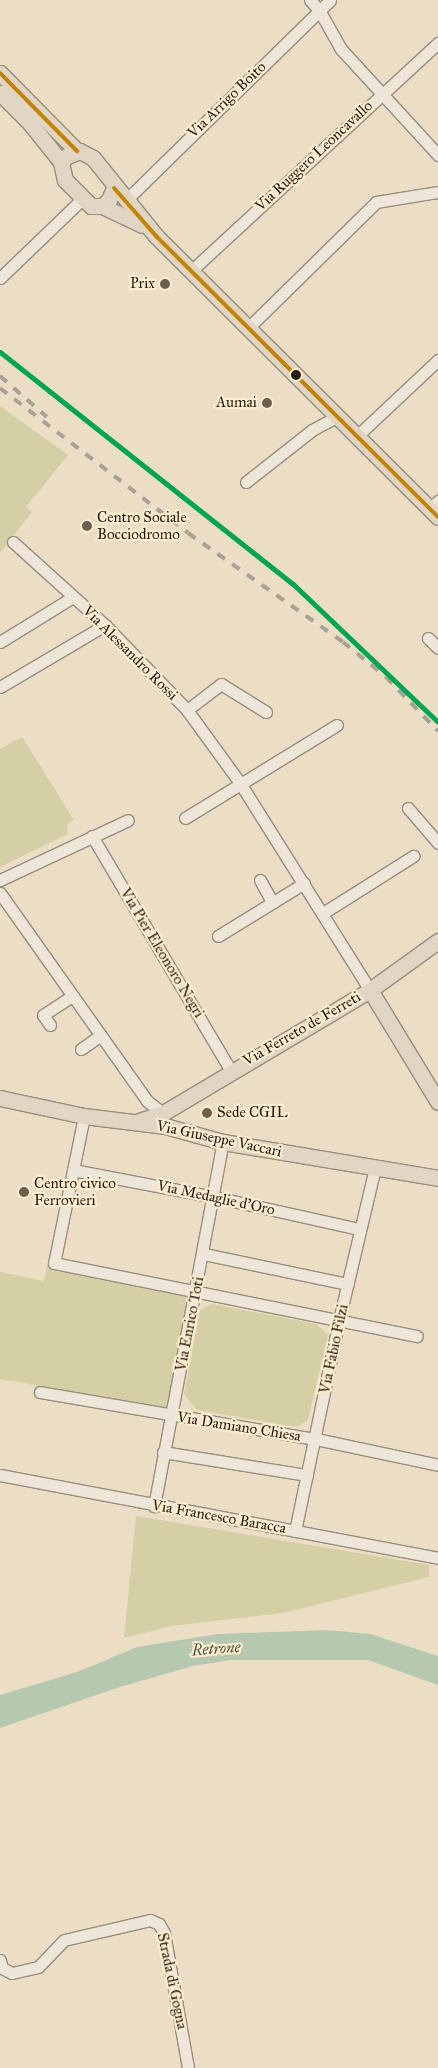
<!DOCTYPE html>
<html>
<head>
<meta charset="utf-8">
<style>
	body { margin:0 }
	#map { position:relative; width:438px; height:2068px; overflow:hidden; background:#ecdec4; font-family:"IM FELL Great Primer",serif }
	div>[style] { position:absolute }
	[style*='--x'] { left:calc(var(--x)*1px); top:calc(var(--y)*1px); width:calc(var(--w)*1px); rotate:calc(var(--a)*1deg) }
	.green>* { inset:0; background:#d4cfa5 }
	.water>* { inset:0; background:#b7c8b0 }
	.roads { filter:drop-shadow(1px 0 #978e7e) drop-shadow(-1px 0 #978e7e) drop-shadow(0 1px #978e7e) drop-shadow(0 -1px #978e7e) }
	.minor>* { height:11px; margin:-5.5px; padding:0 5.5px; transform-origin:5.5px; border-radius:5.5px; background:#eee6d9 }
	.major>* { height:15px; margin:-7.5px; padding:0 7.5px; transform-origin:7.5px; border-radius:7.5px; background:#e1d6c4 }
	.rail>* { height:4px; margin-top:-2px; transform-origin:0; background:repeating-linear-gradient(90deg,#a7a196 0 9px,transparent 0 18px) }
	.bus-1>* { height:4px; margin:-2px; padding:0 2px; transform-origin:2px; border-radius:2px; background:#c38304 }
	.rail-1>* { height:5px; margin:-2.5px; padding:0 2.5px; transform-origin:2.5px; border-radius:2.5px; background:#00a651 }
	.dots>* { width:14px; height:14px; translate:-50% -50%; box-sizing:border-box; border:2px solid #fdedce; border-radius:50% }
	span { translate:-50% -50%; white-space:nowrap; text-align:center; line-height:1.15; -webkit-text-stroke:4.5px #fdedce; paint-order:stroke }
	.street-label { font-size:15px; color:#261b11 }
	.poi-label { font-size:15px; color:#261b11 }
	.right { translate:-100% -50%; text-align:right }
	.left { translate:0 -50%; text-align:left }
	.water-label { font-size:16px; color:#515446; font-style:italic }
</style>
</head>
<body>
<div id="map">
	<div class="green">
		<div style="clip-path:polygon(0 406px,68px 455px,26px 507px,32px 512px,0 553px)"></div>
		<div style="clip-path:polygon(22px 737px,74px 820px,67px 824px,68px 834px,0 867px,0 749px)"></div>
		<div style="clip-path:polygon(47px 1266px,190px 1294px,169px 1405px,166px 1408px,0 1379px,0 1272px,44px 1281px)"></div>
		<div style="clip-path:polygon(212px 1304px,316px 1324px,328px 1335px,308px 1420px,297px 1427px,197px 1410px,184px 1394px,200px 1310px)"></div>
		<div style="clip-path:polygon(136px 1516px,429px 1565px,429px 1577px,283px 1613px,171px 1626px,124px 1638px)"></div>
	</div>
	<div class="water">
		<div style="clip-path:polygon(327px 1630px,370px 1634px,438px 1656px,438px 1685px,368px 1660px,231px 1660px,193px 1666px,120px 1687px,0 1728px,0 1695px,77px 1672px,137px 1647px,218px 1634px)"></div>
	</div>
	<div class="roads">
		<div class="minor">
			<div style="--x:310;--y:0;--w:13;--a:48"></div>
			<div style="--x:319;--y:10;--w:45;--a:60.6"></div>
			<div style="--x:341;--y:49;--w:144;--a:47.5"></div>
			<div style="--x:125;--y:201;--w:287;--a:-44.4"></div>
			<div style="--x:192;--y:270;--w:335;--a:-42.7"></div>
			<div style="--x:0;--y:278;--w:114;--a:-43.9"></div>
			<div style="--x:249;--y:327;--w:178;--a:-44.5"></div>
			<div style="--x:376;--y:202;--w:63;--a:-9.2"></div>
			<div style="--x:358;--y:435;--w:110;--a:-43.2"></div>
			<div style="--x:246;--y:482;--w:84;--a:-38.2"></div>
			<div style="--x:312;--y:430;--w:30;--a:-28"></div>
			<div style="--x:430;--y:508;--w:11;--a:-41"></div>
			<div style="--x:13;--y:542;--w:124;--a:42.1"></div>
			<div style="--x:105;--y:625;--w:118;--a:46"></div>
			<div style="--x:187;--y:710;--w:90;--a:54"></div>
			<div style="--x:240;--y:783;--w:244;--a:57.9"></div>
			<div style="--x:428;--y:638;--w:14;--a:45"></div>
			<div style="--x:0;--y:642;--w:86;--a:-31.7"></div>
			<div style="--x:0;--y:687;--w:122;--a:-30.6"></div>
			<div style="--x:187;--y:710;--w:43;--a:-37.4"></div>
			<div style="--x:221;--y:684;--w:53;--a:31.9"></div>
			<div style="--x:408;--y:808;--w:46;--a:49.4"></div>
			<div style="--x:185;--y:818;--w:178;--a:-31.5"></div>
			<div style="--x:92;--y:836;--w:273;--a:59.4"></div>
			<div style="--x:0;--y:880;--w:141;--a:-25.1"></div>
			<div style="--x:260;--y:880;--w:26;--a:61"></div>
			<div style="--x:0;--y:893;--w:255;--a:54.7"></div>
			<div style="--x:147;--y:1101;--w:20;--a:37"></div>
			<div style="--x:323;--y:913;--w:107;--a:-32.3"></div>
			<div style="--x:218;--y:936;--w:101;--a:-31.6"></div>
			<div style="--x:50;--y:1025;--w:12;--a:-125"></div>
			<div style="--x:43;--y:1015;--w:35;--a:-33"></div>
			<div style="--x:81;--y:1049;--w:24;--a:-35"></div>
			<div style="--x:84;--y:1116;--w:150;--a:101.5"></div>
			<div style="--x:54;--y:1263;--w:370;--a:11.4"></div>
			<div style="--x:73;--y:1170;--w:145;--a:10.8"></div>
			<div style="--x:215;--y:1197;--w:148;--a:12.5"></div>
			<div style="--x:204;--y:1254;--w:147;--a:11.8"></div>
			<div style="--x:40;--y:1392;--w:280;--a:9.7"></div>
			<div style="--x:316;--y:1439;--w:125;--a:12"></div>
			<div style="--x:163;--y:1452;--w:146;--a:9.1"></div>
			<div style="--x:0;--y:1475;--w:446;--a:10.7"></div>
			<div style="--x:154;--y:1506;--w:370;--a:-79.3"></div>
			<div style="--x:295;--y:1531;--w:216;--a:-78.2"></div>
			<div style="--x:339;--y:1320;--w:156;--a:-76.7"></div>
			<div style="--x:0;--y:1960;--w:8;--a:76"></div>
			<div style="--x:2;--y:1968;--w:11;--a:27"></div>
			<div style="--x:12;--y:1973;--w:27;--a:-13"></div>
			<div style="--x:38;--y:1967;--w:37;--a:-46"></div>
			<div style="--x:64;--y:1940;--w:88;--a:-13.1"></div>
			<div style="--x:150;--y:1920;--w:10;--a:24"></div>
			<div style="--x:159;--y:1924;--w:10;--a:61"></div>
			<div style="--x:164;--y:1933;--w:137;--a:79.9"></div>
		</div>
		<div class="major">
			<div style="--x:0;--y:73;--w:110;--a:45.4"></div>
			<div style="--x:0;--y:93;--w:42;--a:45"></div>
			<div style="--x:30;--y:123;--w:50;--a:51.5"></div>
			<div style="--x:114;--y:188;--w:13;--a:113"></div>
			<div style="--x:109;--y:200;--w:9;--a:139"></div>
			<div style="--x:102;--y:206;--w:11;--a:180"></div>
			<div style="--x:91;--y:206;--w:37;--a:-135"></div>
			<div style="--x:65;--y:180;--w:18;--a:-103"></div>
			<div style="--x:61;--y:162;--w:8;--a:-45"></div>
			<div style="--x:67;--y:156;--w:14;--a:-21"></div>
			<div style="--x:80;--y:151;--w:15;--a:28"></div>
			<div style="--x:93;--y:158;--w:100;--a:51.1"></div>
			<div style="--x:156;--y:236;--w:398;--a:44.9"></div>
			<div style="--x:102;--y:206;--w:44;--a:25.4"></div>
			<div style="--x:370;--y:990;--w:131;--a:58.7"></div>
			<div style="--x:0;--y:1098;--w:86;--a:12.1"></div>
			<div style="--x:84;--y:1116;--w:82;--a:7"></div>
			<div style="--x:165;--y:1126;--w:60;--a:15.4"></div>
			<div style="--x:223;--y:1142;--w:218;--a:9.5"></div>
			<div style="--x:139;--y:1121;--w:25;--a:-18"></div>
			<div style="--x:163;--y:1113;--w:241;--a:-30.7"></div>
			<div style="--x:370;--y:990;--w:84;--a:-35.8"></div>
		</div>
	</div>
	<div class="rail">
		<div style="--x:0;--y:376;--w:62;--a:41.1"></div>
		<div style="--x:0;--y:388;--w:237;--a:37.6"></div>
		<div style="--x:188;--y:533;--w:189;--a:35.1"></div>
		<div style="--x:343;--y:642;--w:55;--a:39.1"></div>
		<div style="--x:386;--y:677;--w:75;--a:46.1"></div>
	</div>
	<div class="bus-1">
		<div style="--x:0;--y:73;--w:110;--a:45.4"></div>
		<div style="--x:114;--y:188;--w:64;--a:48.8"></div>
		<div style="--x:156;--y:236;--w:398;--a:44.9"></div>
	</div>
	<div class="rail-1">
		<div style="--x:0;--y:352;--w:374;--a:38.4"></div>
		<div style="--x:293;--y:584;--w:200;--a:43.6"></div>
	</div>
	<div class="dots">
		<div style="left:165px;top:284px;background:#6b5f50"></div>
		<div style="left:296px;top:375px;background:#261b11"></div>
		<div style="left:267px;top:403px;background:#6b5f50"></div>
		<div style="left:87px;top:526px;background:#6b5f50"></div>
		<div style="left:207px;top:1113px;background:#6b5f50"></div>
		<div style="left:24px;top:1192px;background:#6b5f50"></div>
	</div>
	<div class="street-label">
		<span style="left:227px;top:100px;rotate:-44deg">Via Arrigo Boito</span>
		<span style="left:314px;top:156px;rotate:-43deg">Via Ruggero Leoncavallo</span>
		<span style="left:130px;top:653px;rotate:45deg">Via Alessandro Rossi</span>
		<span style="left:162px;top:953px;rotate:59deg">Via Pier Eleonoro Negri</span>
		<span style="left:302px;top:1029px;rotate:-30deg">Via Ferreto de Ferreti</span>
		<span style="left:219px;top:1139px;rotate:12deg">Via Giuseppe Vaccari</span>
		<span style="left:216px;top:1198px;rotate:12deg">Via Medaglie d'Oro</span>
		<span style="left:190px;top:1324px;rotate:-79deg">Via Enrico Toti</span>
		<span style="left:334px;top:1349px;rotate:-78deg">Via Fabio Filzi</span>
		<span style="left:239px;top:1427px;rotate:9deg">Via Damiano Chiesa</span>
		<span style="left:219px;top:1517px;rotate:10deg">Via Francesco Baracca</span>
		<span style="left:172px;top:1981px;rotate:78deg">Strada di Gogna</span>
	</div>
	<div class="poi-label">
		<span class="right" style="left:155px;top:284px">Prix</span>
		<span class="right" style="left:257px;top:403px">Aumai</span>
		<span class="left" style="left:97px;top:526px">Centro Sociale<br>Bocciodromo</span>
		<span class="left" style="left:217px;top:1113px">Sede CGIL</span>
		<span class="left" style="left:34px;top:1192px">Centro civico<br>Ferrovieri</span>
	</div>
	<div class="water-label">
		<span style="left:216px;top:1649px;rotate:-4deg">Retrone</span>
	</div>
</div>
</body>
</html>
